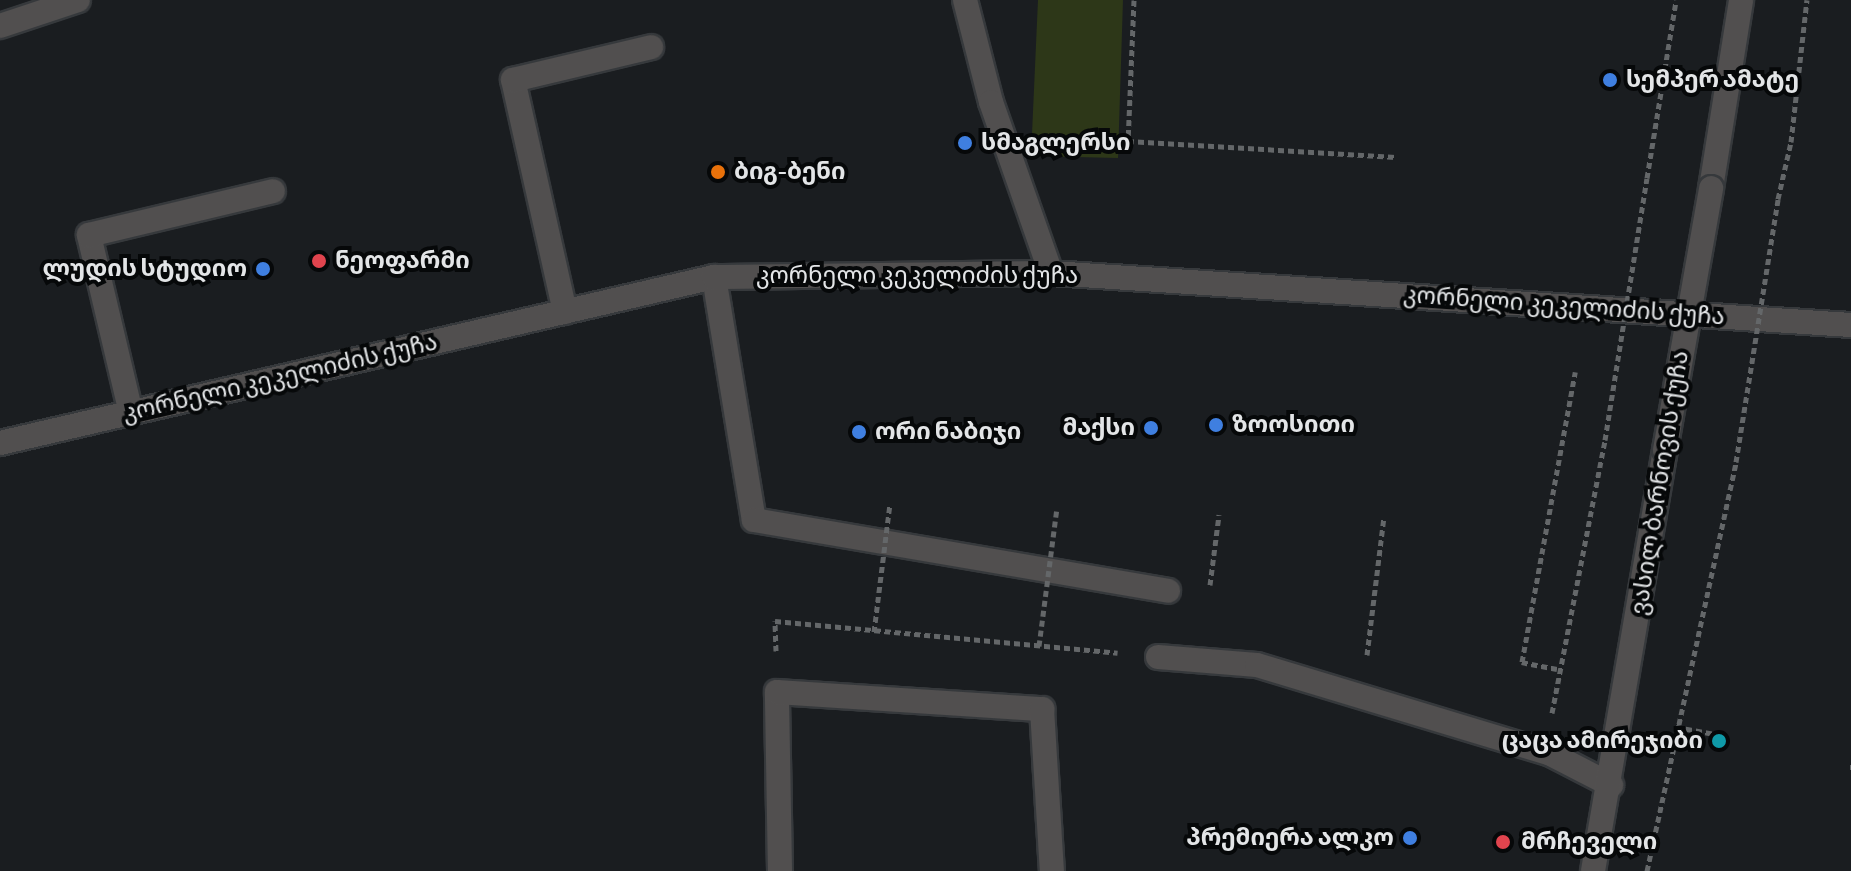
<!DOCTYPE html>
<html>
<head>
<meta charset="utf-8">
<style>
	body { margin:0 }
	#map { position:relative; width:1851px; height:871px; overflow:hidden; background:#1a1d20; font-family:"Sofia Sans Condensed","Noto Sans Georgian",sans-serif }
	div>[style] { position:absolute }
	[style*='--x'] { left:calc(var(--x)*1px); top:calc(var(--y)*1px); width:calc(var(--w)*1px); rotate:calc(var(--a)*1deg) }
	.green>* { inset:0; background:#2d3718 }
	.path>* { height:5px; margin-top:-2.5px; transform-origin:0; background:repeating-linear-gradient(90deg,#646769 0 6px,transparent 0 10px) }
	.roads { filter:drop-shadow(2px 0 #36393c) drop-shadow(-2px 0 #36393c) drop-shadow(0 2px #36393c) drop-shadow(0 -2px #36393c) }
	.minor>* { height:24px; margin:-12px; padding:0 12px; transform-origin:12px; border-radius:12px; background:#514f4f }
	.path-bridge>* { height:5px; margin-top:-2.5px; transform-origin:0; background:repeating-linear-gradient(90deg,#646769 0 6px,transparent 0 10px) }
	.bridges { filter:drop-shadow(2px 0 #36393c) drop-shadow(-2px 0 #36393c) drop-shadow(0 2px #36393c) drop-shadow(0 -2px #36393c) }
	.minor-bridge>* { height:24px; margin:-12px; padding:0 12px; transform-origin:12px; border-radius:12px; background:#514f4f }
	.dots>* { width:22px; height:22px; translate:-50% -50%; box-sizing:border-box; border:4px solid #060809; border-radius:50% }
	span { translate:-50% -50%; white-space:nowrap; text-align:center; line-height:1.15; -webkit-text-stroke:8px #060809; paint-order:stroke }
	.poi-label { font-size:24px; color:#e3e5e7; font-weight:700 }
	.left { translate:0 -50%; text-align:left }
	.right { translate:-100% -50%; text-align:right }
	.street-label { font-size:24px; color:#e3e5e7 }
</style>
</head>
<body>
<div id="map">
	<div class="green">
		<div style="clip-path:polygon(1038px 0,1123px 0,1118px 158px,1031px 156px)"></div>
	</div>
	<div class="path">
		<div style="--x:1134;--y:0;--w:141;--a:92.4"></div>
		<div style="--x:1128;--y:141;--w:268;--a:3.4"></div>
		<div style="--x:1647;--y:178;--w:180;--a:-80.7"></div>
		<div style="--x:1778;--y:199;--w:58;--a:-77.2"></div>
		<div style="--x:1791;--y:142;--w:143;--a:-83.6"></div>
		<div style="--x:1210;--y:585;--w:71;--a:-82.7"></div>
		<div style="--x:776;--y:651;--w:30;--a:-92"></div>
		<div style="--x:775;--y:621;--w:344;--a:5.3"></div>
		<div style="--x:1367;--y:655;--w:139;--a:-83"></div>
		<div style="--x:1557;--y:669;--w:36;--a:-169"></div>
		<div style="--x:1522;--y:662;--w:295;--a:-79.6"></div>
		<div style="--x:1552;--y:713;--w:278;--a:-79"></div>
		<div style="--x:1676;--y:727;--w:45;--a:10.3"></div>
		<div style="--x:1850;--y:767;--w:1;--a:0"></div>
		<div style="--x:1647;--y:871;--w:419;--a:-77.7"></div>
	</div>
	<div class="roads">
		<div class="minor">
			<div style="--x:965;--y:0;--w:105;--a:75.7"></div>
			<div style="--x:991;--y:102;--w:181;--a:70.7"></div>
			<div style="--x:0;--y:26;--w:82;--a:-18.4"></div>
			<div style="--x:1711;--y:188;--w:190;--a:-80.9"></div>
			<div style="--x:714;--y:277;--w:246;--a:80.7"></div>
			<div style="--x:754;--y:520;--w:420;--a:9.7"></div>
			<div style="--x:565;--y:312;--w:238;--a:-102.6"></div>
			<div style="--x:513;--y:80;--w:142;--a:-13.4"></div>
			<div style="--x:131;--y:413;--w:183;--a:-103.3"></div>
			<div style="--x:89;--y:235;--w:189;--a:-13.4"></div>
			<div style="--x:0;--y:443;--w:733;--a:-13.09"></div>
			<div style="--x:714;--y:277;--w:337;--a:-0.7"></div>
			<div style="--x:1051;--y:273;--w:802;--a:3.72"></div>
			<div style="--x:1158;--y:657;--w:99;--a:4.6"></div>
			<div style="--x:1257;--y:665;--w:305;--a:16.8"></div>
			<div style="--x:1549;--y:753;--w:70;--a:27.3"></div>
			<div style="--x:780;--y:871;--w:179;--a:-91"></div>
			<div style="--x:777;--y:692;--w:266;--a:3.7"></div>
			<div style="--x:1042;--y:709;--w:162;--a:86.5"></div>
			<div style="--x:1593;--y:871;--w:427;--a:-80.3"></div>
		</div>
	</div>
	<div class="path-bridge">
		<div style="--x:1605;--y:440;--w:265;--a:-80.9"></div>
		<div style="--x:1736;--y:462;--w:266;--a:-80.9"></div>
		<div style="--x:874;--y:632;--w:129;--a:-82.9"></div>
		<div style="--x:1039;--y:646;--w:140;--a:-82.6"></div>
	</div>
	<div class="bridges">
		<div class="minor-bridge">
			<div style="--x:1665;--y:450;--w:266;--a:-80"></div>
		</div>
	</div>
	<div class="dots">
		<div style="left:1610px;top:80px;background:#3f7fe0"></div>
		<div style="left:965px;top:143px;background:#3f7fe0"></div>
		<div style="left:718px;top:172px;background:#e8710a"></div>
		<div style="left:319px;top:261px;background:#e0444e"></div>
		<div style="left:263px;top:269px;background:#3f7fe0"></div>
		<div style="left:1216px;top:425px;background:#3f7fe0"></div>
		<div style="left:1151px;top:428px;background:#3f7fe0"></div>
		<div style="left:859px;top:432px;background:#3f7fe0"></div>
		<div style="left:1719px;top:741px;background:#0f9aa8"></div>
		<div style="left:1410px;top:838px;background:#3f7fe0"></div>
		<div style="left:1503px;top:842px;background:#e0444e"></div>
	</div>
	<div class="poi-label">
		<span class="left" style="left:1626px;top:80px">სემპერ ამატე</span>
		<span class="left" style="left:981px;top:143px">სმაგლერსი</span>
		<span class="left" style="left:734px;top:172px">ბიგ-ბენი</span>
		<span class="left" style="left:335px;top:261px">ნეოფარმი</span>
		<span class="right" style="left:247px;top:269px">ლუდის სტუდიო</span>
		<span class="left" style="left:1232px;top:425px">ზოოსითი</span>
		<span class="right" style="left:1135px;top:428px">მაქსი</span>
		<span class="left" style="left:875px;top:432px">ორი ნაბიჯი</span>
		<span class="right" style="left:1703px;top:741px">ცაცა ამირეჯიბი</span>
		<span class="right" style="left:1394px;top:838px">პრემიერა ალკო</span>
		<span class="left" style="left:1521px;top:842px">მრჩეველი</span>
	</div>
	<div class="street-label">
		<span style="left:917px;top:276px">კორნელი კეკელიძის ქუჩა</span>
		<span style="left:1564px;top:306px;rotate:4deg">კორნელი კეკელიძის ქუჩა</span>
		<span style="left:280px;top:378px;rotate:-13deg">კორნელი კეკელიძის ქუჩა</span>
		<span style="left:1660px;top:483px;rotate:-81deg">ვასილ ბარნოვის ქუჩა</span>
	</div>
</div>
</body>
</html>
